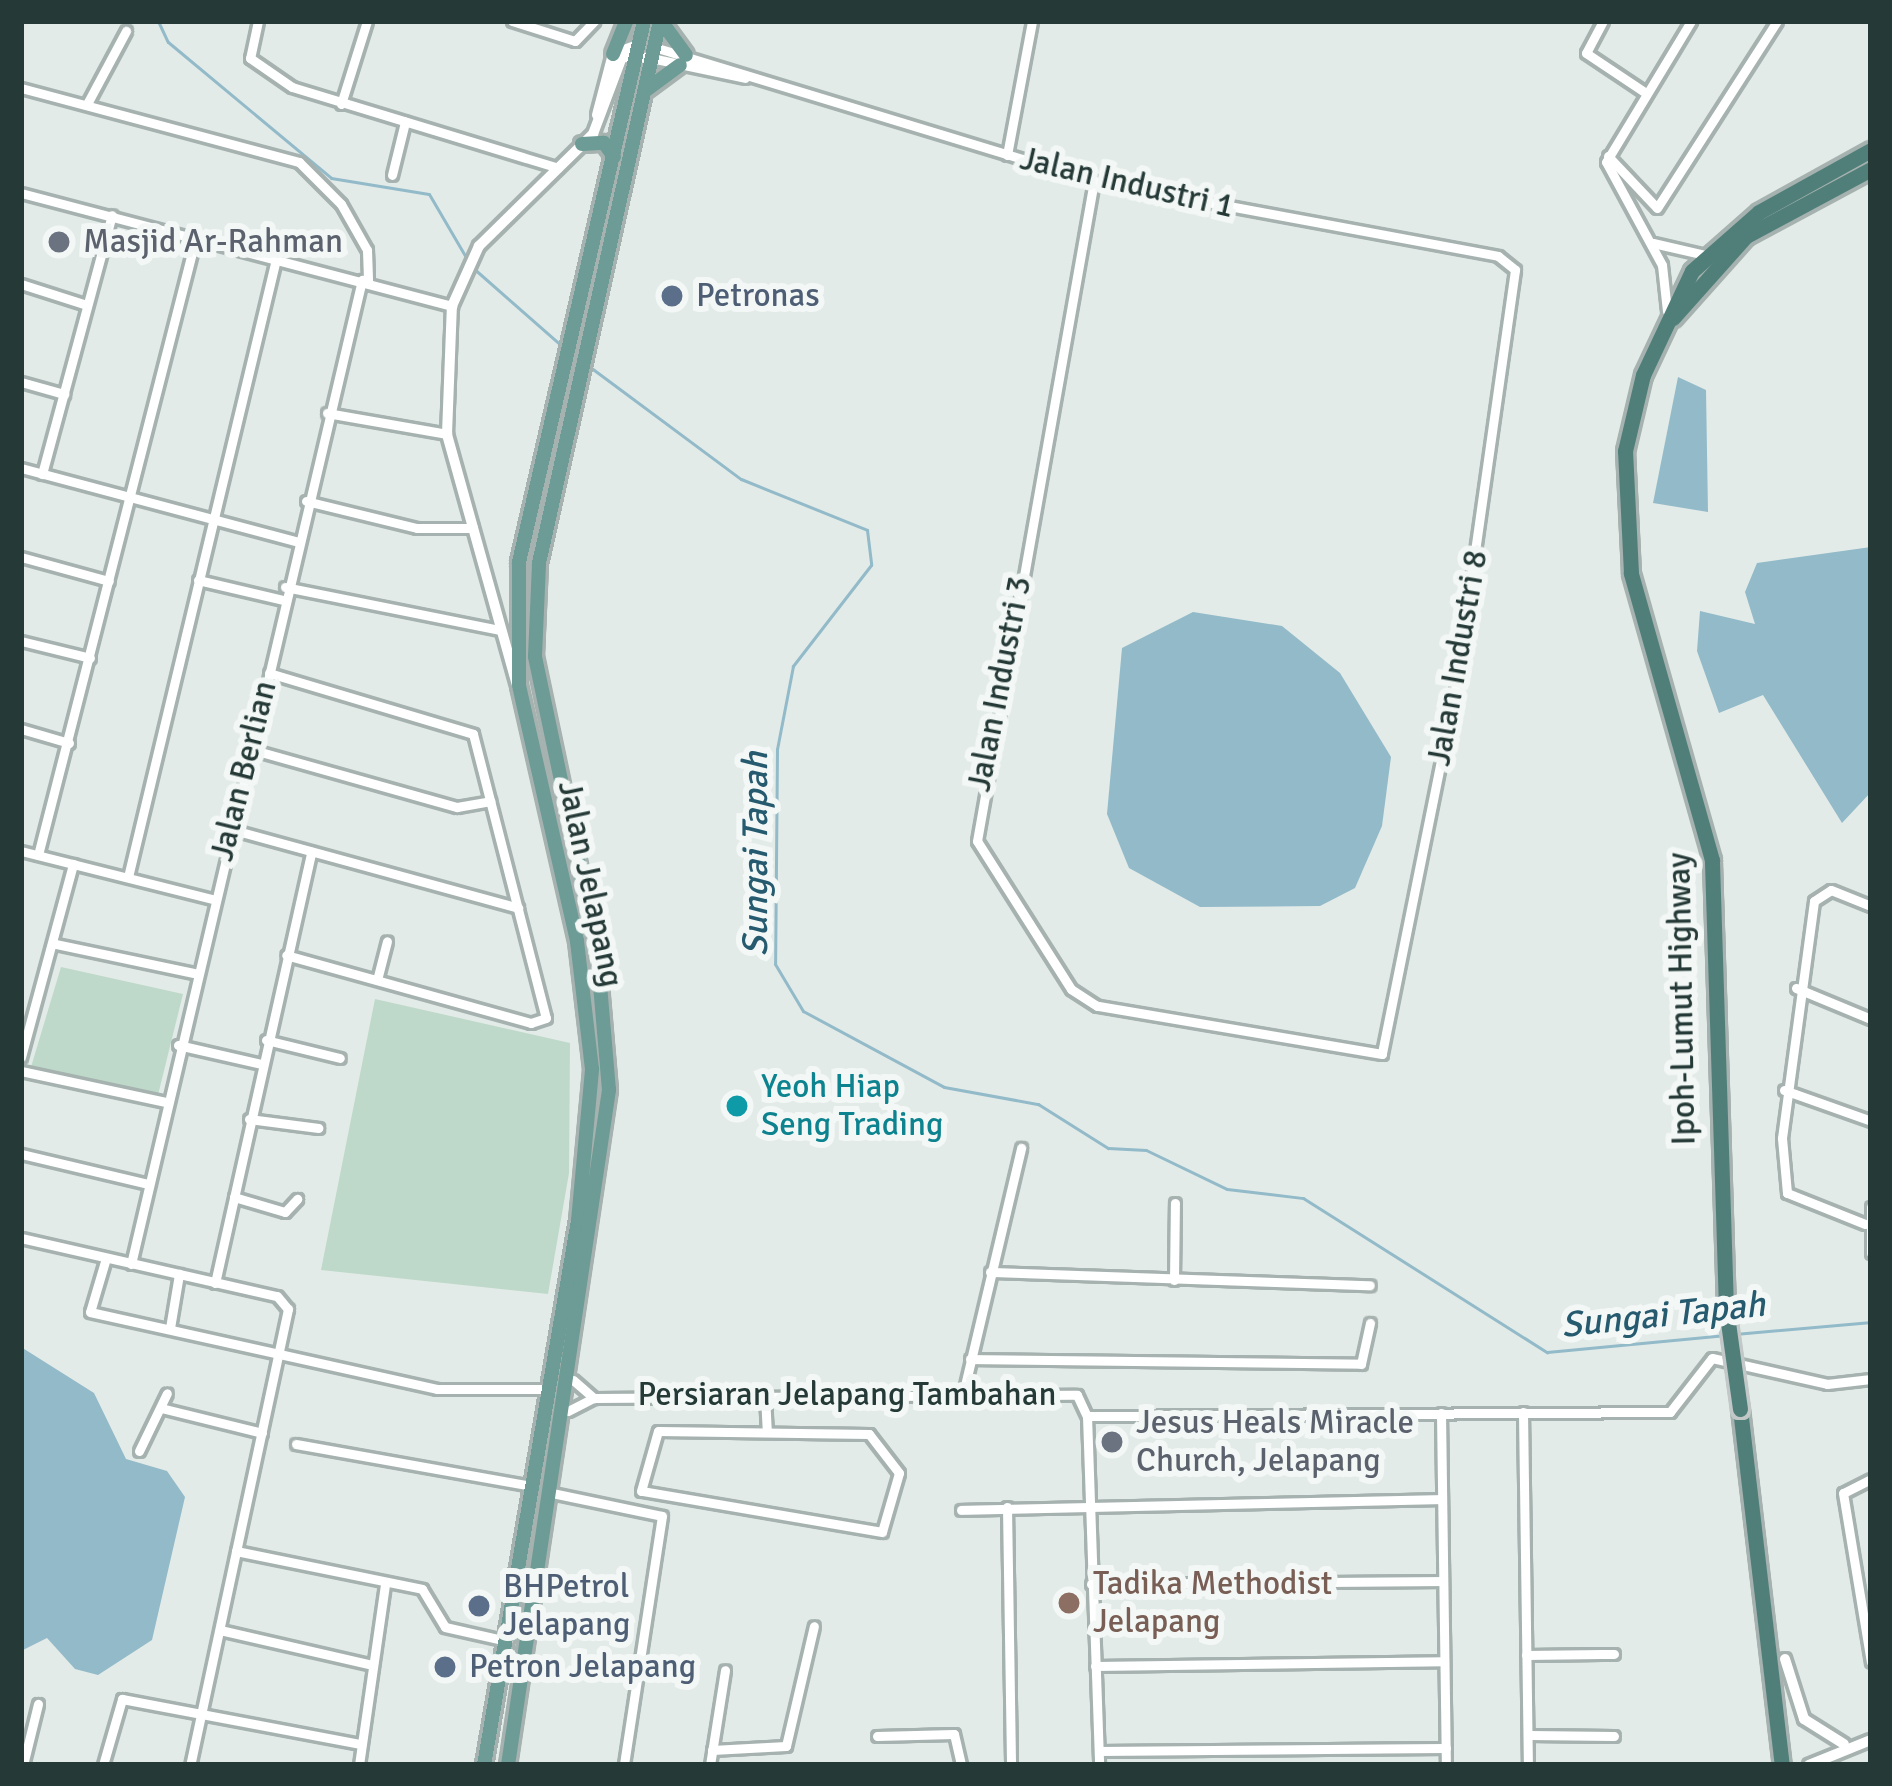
<!DOCTYPE html>
<html>
<head>
<meta charset="utf-8">
<style>
	body { margin:0 }
	#map { position:relative; width:1892px; height:1786px; overflow:hidden; background:#e3ebe8; font-family:Signika,sans-serif }
	div>[style] { position:absolute }
	[style*='--x'] { left:calc(var(--x)*1px); top:calc(var(--y)*1px); width:calc(var(--w)*1px); rotate:calc(var(--a)*1deg) }
	.green>* { inset:0; background:#bed9c9 }
	.water>* { inset:0; background:#92bac9 }
	.stream>* { height:3px; margin:-1.5px; padding:0 1.5px; transform-origin:1.5px; border-radius:1.5px; background:#92bac9 }
	.roads { filter:drop-shadow(3px 0 #a6b2af) drop-shadow(-3px 0 #a6b2af) drop-shadow(0 3px #a6b2af) drop-shadow(0 -3px #a6b2af) }
	.minor>* { height:9px; margin:-4.5px; padding:0 4.5px; transform-origin:4.5px; border-radius:4.5px; background:#fff }
	.tertiary>* { height:10px; margin:-5px; padding:0 5px; transform-origin:5px; border-radius:5px; background:#fff }
	.primary>* { height:14px; margin:-7px; padding:0 7px; transform-origin:7px; border-radius:7px; background:#6d9b95 }
	.trunk>* { height:15px; margin:-7.5px; padding:0 7.5px; transform-origin:7.5px; border-radius:7.5px; background:#507f7a }
	.bridges { filter:drop-shadow(3px 0 #c2c8c7) drop-shadow(-3px 0 #c2c8c7) drop-shadow(0 3px #c2c8c7) drop-shadow(0 -3px #c2c8c7) }
	.trunk-bridge>* { height:15px; margin:-7.5px; padding:0 7.5px; transform-origin:7.5px; border-radius:7.5px; background:#507f7a }
	.dots>* { width:33px; height:33px; translate:-50% -50%; box-sizing:border-box; border:6px solid #f3f8f6; border-radius:50% }
	span { translate:-50% -50%; white-space:nowrap; text-align:center; line-height:1.15; -webkit-text-stroke:12px #f3f8f6; paint-order:stroke }
	.street-label { font-size:33px; color:#253a37 }
	.worship-label { font-size:33px; color:#5b616d }
	.left { translate:0 -50%; text-align:left }
	.service-label { font-size:33px; color:#4e5e75 }
	.culture-label { font-size:33px; color:#0d838f }
	.education-label { font-size:33px; color:#785e54 }
	.water-label { font-size:36px; color:#265a6f; font-style:italic }
	.frame { position:absolute; inset:0; border:24px solid #253a37; pointer-events:none }
</style>
</head>
<body>
<div id="map">
	<div class="green">
		<div style="clip-path:polygon(61px 967px,183px 994px,158px 1095px,31px 1067px)"></div>
		<div style="clip-path:polygon(375px 999px,570px 1043px,569px 1173px,548px 1294px,321px 1270px)"></div>
	</div>
	<div class="water">
		<div style="clip-path:polygon(1678px 377px,1706px 390px,1708px 512px,1653px 503px)"></div>
		<div style="clip-path:polygon(1871px 547px,1871px 792px,1842px 823px,1763px 695px,1719px 713px,1697px 651px,1700px 611px,1755px 624px,1745px 592px,1757px 563px)"></div>
		<div style="clip-path:polygon(1193px 612px,1282px 626px,1340px 673px,1391px 757px,1382px 826px,1355px 888px,1320px 906px,1200px 907px,1129px 868px,1107px 814px,1122px 648px)"></div>
		<div style="clip-path:polygon(21px 1347px,94px 1393px,126px 1459px,167px 1471px,185px 1497px,152px 1640px,98px 1675px,75px 1669px,47px 1638px,21px 1651px)"></div>
	</div>
	<div class="stream">
		<div style="--x:158;--y:21;--w:23;--a:65"></div>
		<div style="--x:168;--y:42;--w:212;--a:39.8"></div>
		<div style="--x:331;--y:178;--w:99;--a:9.3"></div>
		<div style="--x:429;--y:194;--w:75;--a:59.7"></div>
		<div style="--x:472;--y:267;--w:121;--a:41.3"></div>
		<div style="--x:590;--y:367;--w:188;--a:36.6"></div>
		<div style="--x:741;--y:479;--w:136;--a:22"></div>
		<div style="--x:867;--y:530;--w:35;--a:83"></div>
		<div style="--x:871;--y:565;--w:128;--a:127.7"></div>
		<div style="--x:793;--y:666;--w:85;--a:100.9"></div>
		<div style="--x:777;--y:749;--w:215;--a:90.5"></div>
		<div style="--x:775;--y:964;--w:55;--a:59.2"></div>
		<div style="--x:803;--y:1011;--w:160;--a:28.3"></div>
		<div style="--x:944;--y:1087;--w:96;--a:10.3"></div>
		<div style="--x:1038;--y:1104;--w:83;--a:32.2"></div>
		<div style="--x:1108;--y:1148;--w:38;--a:3"></div>
		<div style="--x:1146;--y:1150;--w:90;--a:25.7"></div>
		<div style="--x:1227;--y:1189;--w:77;--a:6.8"></div>
		<div style="--x:1303;--y:1198;--w:289;--a:32.3"></div>
		<div style="--x:1547;--y:1352;--w:180;--a:-5.4"></div>
		<div style="--x:1735;--y:1334;--w:137;--a:-5"></div>
	</div>
	<div class="roads">
		<div class="minor">
			<div style="--x:258;--y:21;--w:38;--a:102"></div>
			<div style="--x:250;--y:58;--w:51;--a:34.6"></div>
			<div style="--x:292;--y:87;--w:278;--a:16.9"></div>
			<div style="--x:512;--y:21;--w:66;--a:17.6"></div>
			<div style="--x:575;--y:41;--w:28;--a:-46"></div>
			<div style="--x:1603;--y:21;--w:36;--a:118"></div>
			<div style="--x:1586;--y:53;--w:72;--a:33.7"></div>
			<div style="--x:654;--y:47;--w:460;--a:16.9"></div>
			<div style="--x:1094;--y:181;--w:411;--a:10.5"></div>
			<div style="--x:1498;--y:256;--w:22;--a:39"></div>
			<div style="--x:1515;--y:270;--w:420;--a:98.1"></div>
			<div style="--x:1456;--y:686;--w:375;--a:101.4"></div>
			<div style="--x:1382;--y:1054;--w:289;--a:-170.4"></div>
			<div style="--x:1097;--y:1006;--w:31;--a:-147"></div>
			<div style="--x:1071;--y:989;--w:175;--a:-122.4"></div>
			<div style="--x:977;--y:841;--w:670;--a:-79.95"></div>
			<div style="--x:651;--y:58;--w:96;--a:12"></div>
			<div style="--x:21;--y:88;--w:288;--a:14.9"></div>
			<div style="--x:299;--y:162;--w:59;--a:45"></div>
			<div style="--x:341;--y:204;--w:53;--a:60.5"></div>
			<div style="--x:367;--y:250;--w:32;--a:88"></div>
			<div style="--x:87;--y:104;--w:83;--a:-61.9"></div>
			<div style="--x:341;--y:104;--w:87;--a:-72.6"></div>
			<div style="--x:1007;--y:155;--w:136;--a:-79.4"></div>
			<div style="--x:1608;--y:156;--w:71;--a:46.7"></div>
			<div style="--x:1657;--y:208;--w:222;--a:-57.3"></div>
			<div style="--x:392;--y:175;--w:55;--a:-76.2"></div>
			<div style="--x:21;--y:193;--w:446;--a:14.7"></div>
			<div style="--x:1653;--y:243;--w:53;--a:13"></div>
			<div style="--x:21;--y:284;--w:69;--a:17.7"></div>
			<div style="--x:1667;--y:311;--w:46;--a:-96.2"></div>
			<div style="--x:1662;--y:265;--w:117;--a:-118.5"></div>
			<div style="--x:1606;--y:162;--w:165;--a:-58.9"></div>
			<div style="--x:21;--y:382;--w:45;--a:15.6"></div>
			<div style="--x:327;--y:413;--w:122;--a:9.9"></div>
			<div style="--x:21;--y:468;--w:285;--a:14.9"></div>
			<div style="--x:42;--y:474;--w:268;--a:-74.9"></div>
			<div style="--x:306;--y:501;--w:114;--a:13.7"></div>
			<div style="--x:417;--y:528;--w:56;--a:0"></div>
			<div style="--x:21;--y:557;--w:91;--a:15.3"></div>
			<div style="--x:198;--y:580;--w:87;--a:13.2"></div>
			<div style="--x:285;--y:587;--w:219;--a:11.3"></div>
			<div style="--x:21;--y:641;--w:71;--a:13.8"></div>
			<div style="--x:269;--y:673;--w:213;--a:16.6"></div>
			<div style="--x:473;--y:734;--w:293;--a:75.6"></div>
			<div style="--x:546;--y:1018;--w:16;--a:162"></div>
			<div style="--x:531;--y:1023;--w:254;--a:-164.5"></div>
			<div style="--x:21;--y:729;--w:50;--a:16.3"></div>
			<div style="--x:250;--y:749;--w:215;--a:15.7"></div>
			<div style="--x:457;--y:807;--w:34;--a:-10"></div>
			<div style="--x:230;--y:829;--w:299;--a:15.3"></div>
			<div style="--x:21;--y:851;--w:197;--a:14.1"></div>
			<div style="--x:38;--y:855;--w:638;--a:-75.66"></div>
			<div style="--x:128;--y:877;--w:635;--a:-76.53"></div>
			<div style="--x:56;--y:944;--w:141;--a:11.9"></div>
			<div style="--x:377;--y:980;--w:40;--a:-75.6"></div>
			<div style="--x:1796;--y:988;--w:81;--a:22.5"></div>
			<div style="--x:266;--y:1040;--w:76;--a:13.7"></div>
			<div style="--x:178;--y:1045;--w:85;--a:12.9"></div>
			<div style="--x:21;--y:1057;--w:200;--a:-74.9"></div>
			<div style="--x:21;--y:1071;--w:148;--a:12.1"></div>
			<div style="--x:1784;--y:1090;--w:92;--a:19.6"></div>
			<div style="--x:249;--y:1119;--w:70;--a:7.4"></div>
			<div style="--x:21;--y:1154;--w:130;--a:13.3"></div>
			<div style="--x:234;--y:1197;--w:53;--a:16.4"></div>
			<div style="--x:285;--y:1212;--w:18;--a:-47"></div>
			<div style="--x:1871;--y:1207;--w:46;--a:90"></div>
			<div style="--x:1865;--y:1224;--w:84;--a:-158.3"></div>
			<div style="--x:1787;--y:1193;--w:55;--a:-95.2"></div>
			<div style="--x:1782;--y:1138;--w:239;--a:-82.3"></div>
			<div style="--x:1814;--y:901;--w:20;--a:-33"></div>
			<div style="--x:1831;--y:890;--w:43;--a:21.8"></div>
			<div style="--x:21;--y:1238;--w:262;--a:12.8"></div>
			<div style="--x:277;--y:1296;--w:17;--a:50"></div>
			<div style="--x:288;--y:1309;--w:466;--a:102.1"></div>
			<div style="--x:106;--y:1258;--w:56;--a:106.5"></div>
			<div style="--x:90;--y:1312;--w:355;--a:12.5"></div>
			<div style="--x:437;--y:1389;--w:114;--a:0"></div>
			<div style="--x:131;--y:1264;--w:1011;--a:-76.79"></div>
			<div style="--x:990;--y:1272;--w:380;--a:2"></div>
			<div style="--x:1174;--y:1280;--w:77;--a:-89.3"></div>
			<div style="--x:215;--y:1283;--w:442;--a:-77.4"></div>
			<div style="--x:170;--y:1328;--w:55;--a:-80.5"></div>
			<div style="--x:970;--y:1359;--w:391;--a:0.7"></div>
			<div style="--x:1361;--y:1364;--w:42;--a:-77.6"></div>
			<div style="--x:573;--y:1380;--w:28;--a:41"></div>
			<div style="--x:963;--y:1394;--w:253;--a:-76.7"></div>
			<div style="--x:765;--y:1396;--w:33;--a:87"></div>
			<div style="--x:161;--y:1408;--w:104;--a:13.9"></div>
			<div style="--x:568;--y:1411;--w:29;--a:-27"></div>
			<div style="--x:594;--y:1398;--w:483;--a:-0.4"></div>
			<div style="--x:1077;--y:1395;--w:23;--a:65"></div>
			<div style="--x:1087;--y:1416;--w:349;--a:88"></div>
			<div style="--x:1523;--y:1412;--w:353;--a:89.2"></div>
			<div style="--x:1441;--y:1413;--w:352;--a:89.2"></div>
			<div style="--x:1087;--y:1416;--w:583;--a:-0.39"></div>
			<div style="--x:1670;--y:1412;--w:68;--a:-52.1"></div>
			<div style="--x:1712;--y:1358;--w:118;--a:12.7"></div>
			<div style="--x:1827;--y:1384;--w:44;--a:-6.5"></div>
			<div style="--x:658;--y:1431;--w:211;--a:0.8"></div>
			<div style="--x:869;--y:1434;--w:49;--a:52.4"></div>
			<div style="--x:899;--y:1473;--w:61;--a:106.1"></div>
			<div style="--x:882;--y:1532;--w:244;--a:-170.3"></div>
			<div style="--x:641;--y:1491;--w:62;--a:-74.2"></div>
			<div style="--x:296;--y:1444;--w:240;--a:10.1"></div>
			<div style="--x:139;--y:1451;--w:64;--a:-64.2"></div>
			<div style="--x:1871;--y:1479;--w:31;--a:153"></div>
			<div style="--x:1843;--y:1493;--w:171;--a:80.6"></div>
			<div style="--x:552;--y:1493;--w:112;--a:11.8"></div>
			<div style="--x:662;--y:1516;--w:252;--a:98.7"></div>
			<div style="--x:1007;--y:1507;--w:258;--a:89.1"></div>
			<div style="--x:961;--y:1510;--w:479;--a:-1.3"></div>
			<div style="--x:236;--y:1551;--w:190;--a:11.5"></div>
			<div style="--x:422;--y:1589;--w:44;--a:58.8"></div>
			<div style="--x:445;--y:1627;--w:64;--a:12.7"></div>
			<div style="--x:1091;--y:1584;--w:351;--a:-0.5"></div>
			<div style="--x:220;--y:1630;--w:157;--a:12.9"></div>
			<div style="--x:1526;--y:1655;--w:88;--a:-0.7"></div>
			<div style="--x:1095;--y:1666;--w:348;--a:-0.8"></div>
			<div style="--x:1529;--y:1735;--w:85;--a:0.7"></div>
			<div style="--x:877;--y:1736;--w:77;--a:-1.5"></div>
			<div style="--x:954;--y:1734;--w:32;--a:77"></div>
			<div style="--x:712;--y:1750;--w:74;--a:-3.1"></div>
			<div style="--x:786;--y:1746;--w:123;--a:-76.9"></div>
			<div style="--x:1099;--y:1751;--w:347;--a:-0.5"></div>
			<div style="--x:23;--y:1765;--w:63;--a:-76.2"></div>
			<div style="--x:103;--y:1765;--w:69;--a:-73.9"></div>
			<div style="--x:122;--y:1699;--w:243;--a:10.7"></div>
			<div style="--x:359;--y:1765;--w:183;--a:-81.8"></div>
			<div style="--x:710;--y:1765;--w:96;--a:-81"></div>
		</div>
		<div class="tertiary">
			<div style="--x:597;--y:115;--w:63;--a:-75.3"></div>
			<div style="--x:613;--y:54;--w:30;--a:-20"></div>
			<div style="--x:520;--y:696;--w:272;--a:-105.6"></div>
			<div style="--x:447;--y:434;--w:128;--a:-87.8"></div>
			<div style="--x:452;--y:306;--w:66;--a:-65.8"></div>
			<div style="--x:479;--y:246;--w:160;--a:-44.5"></div>
			<div style="--x:593;--y:134;--w:82;--a:-69.4"></div>
			<div style="--x:622;--y:57;--w:29;--a:2"></div>
			<div style="--x:1785;--y:1659;--w:63;--a:72.4"></div>
			<div style="--x:1804;--y:1719;--w:47;--a:32"></div>
			<div style="--x:1809;--y:1765;--w:67;--a:-22"></div>
		</div>
		<div class="primary">
			<div style="--x:661;--y:21;--w:42;--a:53.7"></div>
			<div style="--x:613;--y:54;--w:35;--a:-68"></div>
			<div style="--x:646;--y:90;--w:42;--a:-36.3"></div>
			<div style="--x:582;--y:144;--w:22;--a:-3"></div>
			<div style="--x:604;--y:143;--w:17;--a:54"></div>
			<div style="--x:484;--y:1765;--w:552;--a:-80.2"></div>
			<div style="--x:578;--y:1221;--w:153;--a:-84.7"></div>
			<div style="--x:592;--y:1069;--w:129;--a:-96.7"></div>
			<div style="--x:577;--y:941;--w:262;--a:-102.8"></div>
			<div style="--x:519;--y:685;--w:123;--a:-90"></div>
			<div style="--x:519;--y:562;--w:555;--a:-76.99"></div>
			<div style="--x:508;--y:1765;--w:683;--a:-81.49"></div>
			<div style="--x:609;--y:1090;--w:140;--a:-94.9"></div>
			<div style="--x:597;--y:951;--w:301;--a:-101.9"></div>
			<div style="--x:535;--y:656;--w:93;--a:-87.5"></div>
			<div style="--x:539;--y:563;--w:555;--a:-77.42"></div>
		</div>
		<div class="trunk">
			<div style="--x:1673;--y:318;--w:110;--a:-48.3"></div>
			<div style="--x:1746;--y:236;--w:142;--a:-28.2"></div>
			<div style="--x:1726;--y:1308;--w:448;--a:-91.8"></div>
			<div style="--x:1712;--y:860;--w:298;--a:-105.8"></div>
			<div style="--x:1631;--y:573;--w:122;--a:-92.8"></div>
			<div style="--x:1625;--y:451;--w:78;--a:-76.7"></div>
			<div style="--x:1643;--y:375;--w:115;--a:-64.8"></div>
			<div style="--x:1692;--y:271;--w:89;--a:-41.4"></div>
			<div style="--x:1759;--y:212;--w:128;--a:-29"></div>
			<div style="--x:1740;--y:1409;--w:358;--a:83.3"></div>
		</div>
	</div>
	<div class="bridges">
		<div class="trunk-bridge">
			<div style="--x:1726;--y:1308;--w:102;--a:82.1"></div>
		</div>
	</div>
	<div class="dots">
		<div style="left:59px;top:242px;background:#6b7280"></div>
		<div style="left:672px;top:296px;background:#5c6f8a"></div>
		<div style="left:737px;top:1106px;background:#0f9aa8"></div>
		<div style="left:1112px;top:1442px;background:#6b7280"></div>
		<div style="left:1069px;top:1603px;background:#8d6e63"></div>
		<div style="left:479px;top:1606px;background:#5c6f8a"></div>
		<div style="left:445px;top:1667px;background:#5c6f8a"></div>
	</div>
	<div class="street-label">
		<span style="left:1127px;top:183px;rotate:13deg">Jalan Industri 1</span>
		<span style="left:1458px;top:658px;rotate:-80deg">Jalan Industri 8</span>
		<span style="left:1000px;top:684px;rotate:-79deg">Jalan Industri 3</span>
		<span style="left:244px;top:771px;rotate:-76deg">Jalan Berlian</span>
		<span style="left:590px;top:884px;rotate:78deg">Jalan Jelapang</span>
		<span style="left:1682px;top:999px;rotate:-91deg">Ipoh-Lumut Highway</span>
		<span style="left:847px;top:1395px">Persiaran Jelapang Tambahan</span>
	</div>
	<div class="worship-label">
		<span class="left" style="left:83px;top:242px">Masjid Ar-Rahman</span>
		<span class="left" style="left:1136px;top:1442px">Jesus Heals Miracle<br>Church, Jelapang</span>
	</div>
	<div class="service-label">
		<span class="left" style="left:696px;top:296px">Petronas</span>
		<span class="left" style="left:503px;top:1606px">BHPetrol<br>Jelapang</span>
		<span class="left" style="left:469px;top:1667px">Petron Jelapang</span>
	</div>
	<div class="culture-label">
		<span class="left" style="left:761px;top:1106px">Yeoh Hiap<br>Seng Trading</span>
	</div>
	<div class="education-label">
		<span class="left" style="left:1093px;top:1603px">Tadika Methodist<br>Jelapang</span>
	</div>
	<div class="water-label">
		<span style="left:756px;top:854px;rotate:-90deg">Sungai Tapah</span>
		<span style="left:1663px;top:1315px;rotate:-6deg">Sungai Tapah</span>
	</div>
	<div class="frame"></div>
</div>
</body>
</html>
